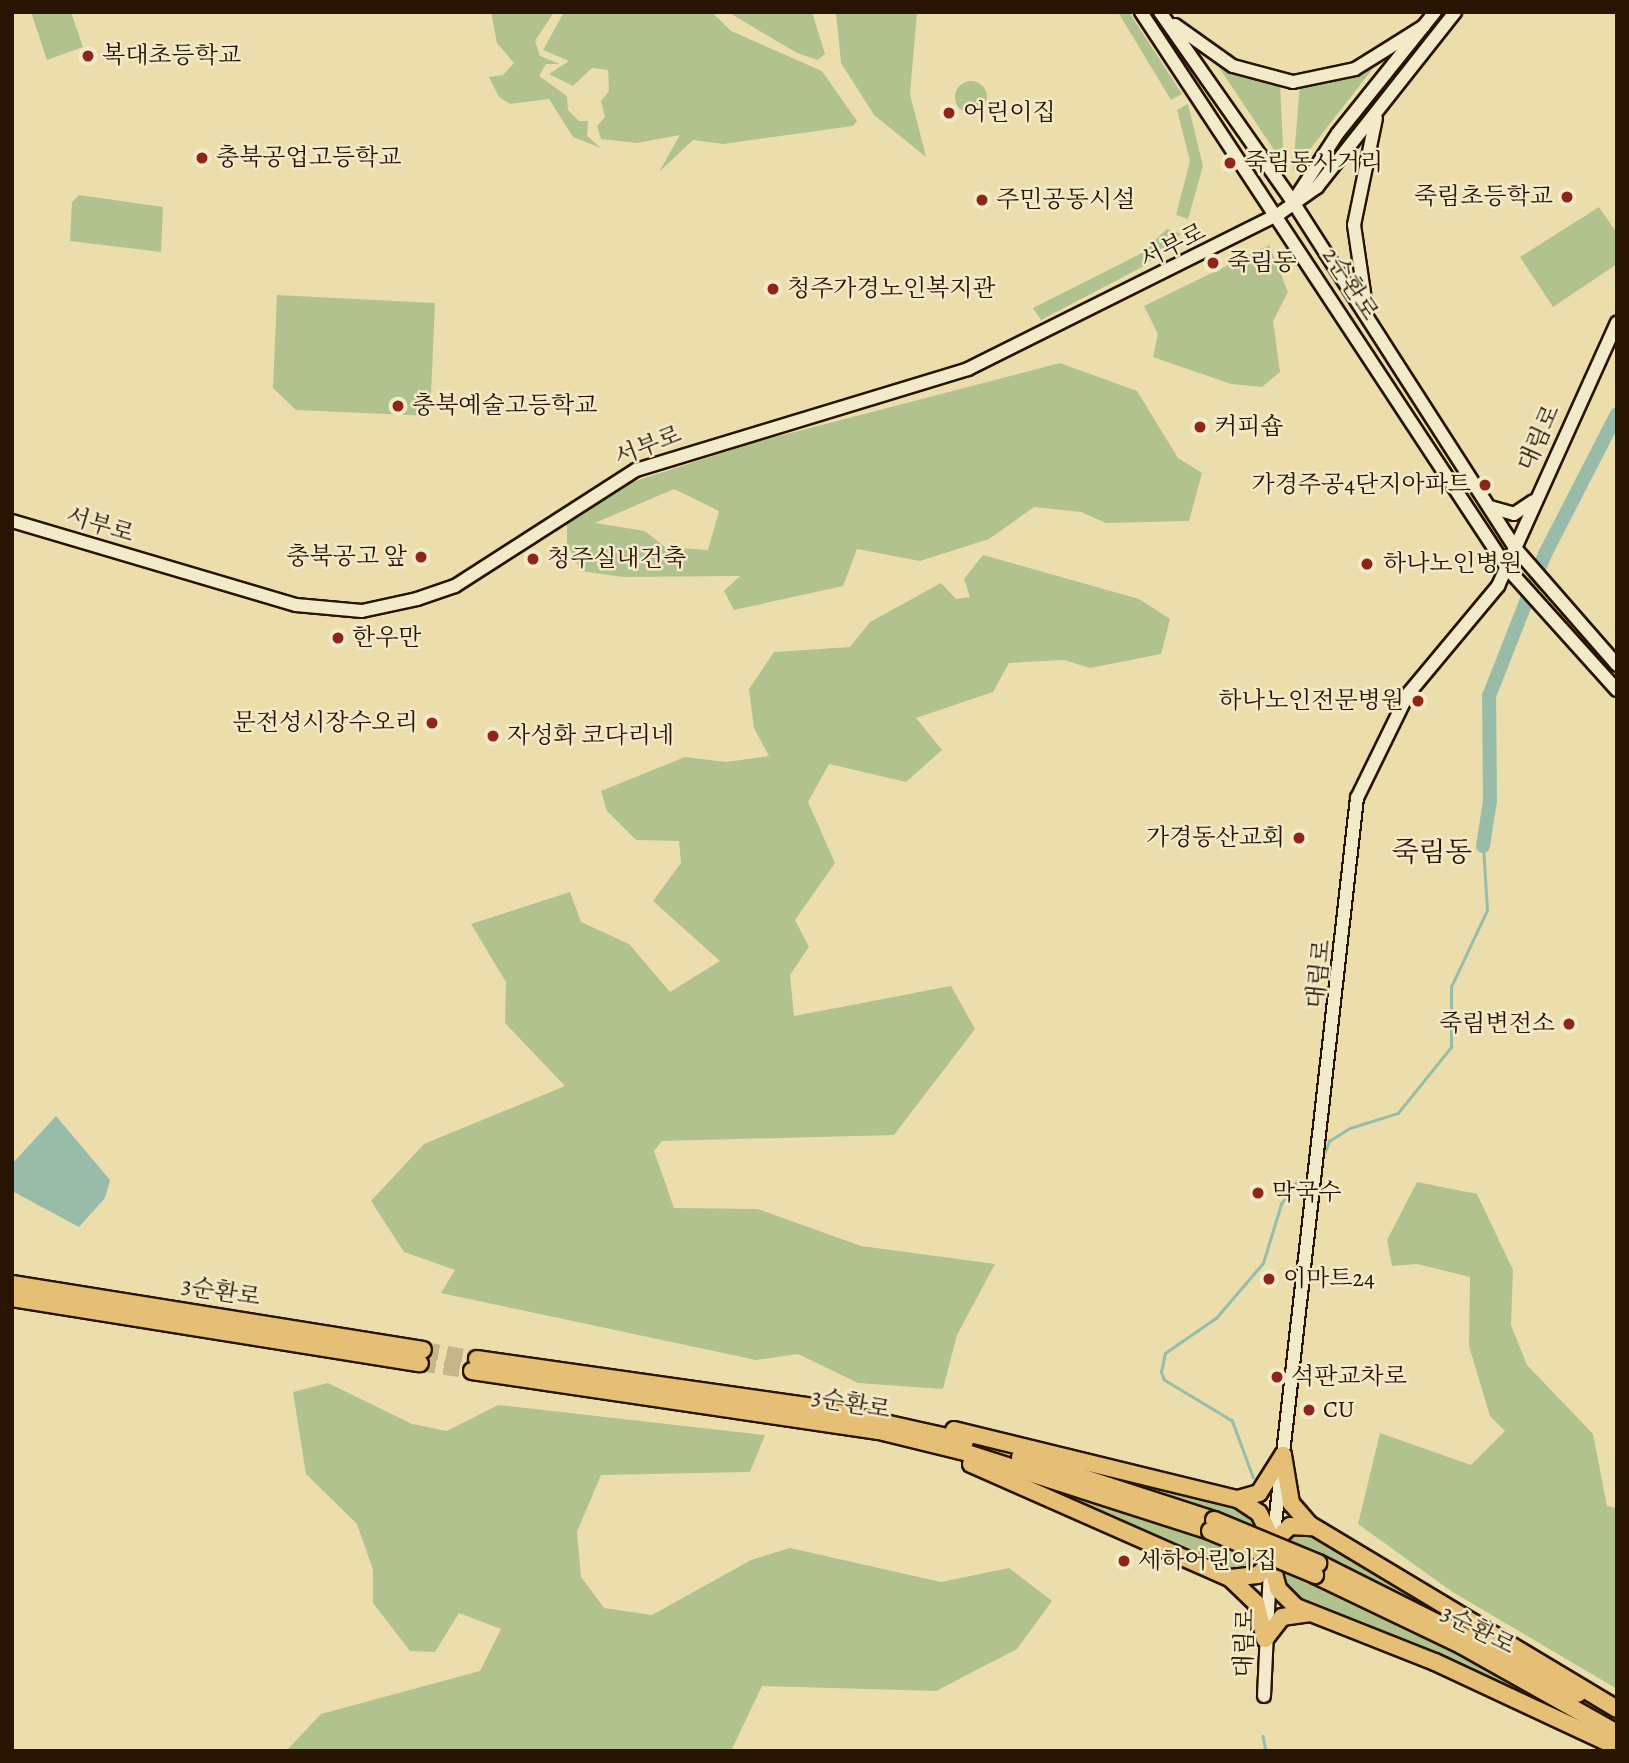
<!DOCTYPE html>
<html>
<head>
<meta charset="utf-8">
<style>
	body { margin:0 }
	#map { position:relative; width:1629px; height:1763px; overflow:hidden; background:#ecdeac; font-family:Alegreya,"Noto Serif KR",serif }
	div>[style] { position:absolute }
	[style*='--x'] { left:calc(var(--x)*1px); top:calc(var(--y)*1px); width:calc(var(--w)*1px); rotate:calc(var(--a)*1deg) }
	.green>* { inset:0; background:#b2c28e }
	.round { border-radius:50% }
	.water>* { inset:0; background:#99bca8 }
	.stream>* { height:2.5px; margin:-1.25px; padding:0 1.25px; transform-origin:1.25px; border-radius:1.25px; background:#99bca8 }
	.river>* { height:14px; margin:-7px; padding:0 7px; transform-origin:7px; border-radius:7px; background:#99bca8 }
	.highway-tunnel>* { height:16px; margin-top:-8px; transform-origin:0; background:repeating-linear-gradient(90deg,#c5b68a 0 16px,transparent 0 24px) }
	.roads { filter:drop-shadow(2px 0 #281401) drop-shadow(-2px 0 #281401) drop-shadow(0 2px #281401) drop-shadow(0 -2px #281401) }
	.secondary>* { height:12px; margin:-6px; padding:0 6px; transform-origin:6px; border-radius:6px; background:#f3eac9 }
	.highway>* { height:16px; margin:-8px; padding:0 8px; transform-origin:8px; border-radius:8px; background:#e6bf76 }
	.bridges { filter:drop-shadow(2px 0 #281401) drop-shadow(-2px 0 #281401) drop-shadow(0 2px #281401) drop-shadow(0 -2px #281401) }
	.highway-bridge>* { height:16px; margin:-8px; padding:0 8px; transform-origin:8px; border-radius:8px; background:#e6bf76 }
	.dots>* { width:19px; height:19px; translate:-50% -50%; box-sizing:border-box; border:4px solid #f3eac9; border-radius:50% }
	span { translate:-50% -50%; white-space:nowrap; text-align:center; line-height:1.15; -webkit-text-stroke:5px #f3eac9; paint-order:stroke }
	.poi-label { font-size:24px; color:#281401 }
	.left { translate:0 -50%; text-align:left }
	.right { translate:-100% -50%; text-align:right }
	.street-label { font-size:24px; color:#281401 }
	.quarter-label { font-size:28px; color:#281401 }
	.frame { position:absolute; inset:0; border:14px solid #281401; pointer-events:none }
</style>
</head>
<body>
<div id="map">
	<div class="green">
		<div style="clip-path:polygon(31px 12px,71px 12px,83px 47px,47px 60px)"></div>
		<div style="clip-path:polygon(491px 12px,554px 12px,535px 41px,540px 56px,560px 64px,546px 64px,539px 76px,567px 96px,568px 110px,579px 121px,588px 121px,587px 136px,601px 148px,573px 137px,549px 99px,510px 104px,499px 97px,489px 77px,503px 75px,514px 63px,497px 43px)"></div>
		<div style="clip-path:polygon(564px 12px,712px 12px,731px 31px,822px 71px,857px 121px,853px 126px,723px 144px,693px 140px,659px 172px,680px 135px,637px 143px,601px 139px,597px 126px,605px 117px,601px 101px,609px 91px,608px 70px,592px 68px,573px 86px,549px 74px,569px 61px,543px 50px)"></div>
		<div style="clip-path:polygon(728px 12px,812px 12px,825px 54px,818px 60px,797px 53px)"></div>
		<div style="clip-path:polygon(836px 12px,917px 12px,910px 94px,926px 157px,874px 115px,841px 63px)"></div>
		<div style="clip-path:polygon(1118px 12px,1129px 12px,1182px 94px,1171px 100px)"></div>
		<div style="clip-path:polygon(1212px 57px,1280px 84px,1284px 165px)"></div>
		<div style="clip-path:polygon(1381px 58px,1293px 171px,1300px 82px)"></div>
		<div class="round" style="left:955px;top:81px;width:32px;height:32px"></div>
		<div style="clip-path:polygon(1188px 104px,1203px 166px,1188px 219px,1176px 215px,1190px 161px,1177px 110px)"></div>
		<div style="clip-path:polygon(79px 195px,163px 207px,161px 252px,70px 241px,72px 202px)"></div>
		<div style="clip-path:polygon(1599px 207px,1617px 233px,1617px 264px,1553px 307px,1520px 257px)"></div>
		<div style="clip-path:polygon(1167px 229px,1181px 234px,1144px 266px,1041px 320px,1033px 308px,1140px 254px)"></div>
		<div style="clip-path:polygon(1269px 245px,1288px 292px,1273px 321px,1280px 372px,1262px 387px,1231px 384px,1153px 357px,1158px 334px,1144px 306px)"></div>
		<div style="clip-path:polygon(277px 295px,435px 303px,430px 416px,296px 410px,273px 388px)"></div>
		<div style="clip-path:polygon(evenodd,1060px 363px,1137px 391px,1178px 458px,1202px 473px,1189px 521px,1106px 523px,1081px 512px,1034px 507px,989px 539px,920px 561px,857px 549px,843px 586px,734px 610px,724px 591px,740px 576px,623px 577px,581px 571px,567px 544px,567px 519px,614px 488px,756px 442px,1060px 363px,674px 489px,719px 511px,708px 550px,665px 547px,645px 531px,595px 523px,674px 489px)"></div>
		<div style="clip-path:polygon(983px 555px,1139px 599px,1170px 619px,1161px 654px,1090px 668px,1064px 660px,1009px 663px,993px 692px,916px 718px,942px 750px,906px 782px,829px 764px,808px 802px,835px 863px,795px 920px,809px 947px,790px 975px,794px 1016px,951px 986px,975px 1029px,894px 1135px,662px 1141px,654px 1151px,674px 1208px,758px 1209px,861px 1246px,995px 1264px,957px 1335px,943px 1389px,858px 1383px,798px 1354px,756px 1360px,441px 1293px,455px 1270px,404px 1252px,371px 1201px,424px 1144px,565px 1086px,505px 1023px,506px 982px,471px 924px,570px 892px,581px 922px,629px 944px,670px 992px,720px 961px,653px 901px,681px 863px,679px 841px,636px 840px,607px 811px,601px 791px,685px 757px,726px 762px,769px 756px,754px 728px,749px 689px,774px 652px,850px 647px,870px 622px,941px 583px,956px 599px,970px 597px,964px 579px)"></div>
		<div style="clip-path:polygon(1417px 1182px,1477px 1194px,1513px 1270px,1511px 1325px,1527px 1365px,1593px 1434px,1607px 1506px,1617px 1508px,1617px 1689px,1451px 1591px,1358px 1524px,1380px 1433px,1471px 1465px,1505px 1431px,1490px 1416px,1469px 1346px,1470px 1277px,1417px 1264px,1392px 1266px,1387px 1240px)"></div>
		<div style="clip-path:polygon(328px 1383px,412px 1424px,447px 1431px,498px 1405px,765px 1435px,750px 1472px,601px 1475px,577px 1532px,581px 1577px,604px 1608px,652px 1615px,751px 1560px,790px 1548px,941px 1582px,1009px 1568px,1052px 1601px,1017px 1649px,936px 1691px,762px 1686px,731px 1751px,286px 1751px,321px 1714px,480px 1671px,501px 1629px,459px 1613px,435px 1652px,410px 1651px,373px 1603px,373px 1570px,357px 1524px,306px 1474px,293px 1392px)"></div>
		<div style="clip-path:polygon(1003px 1445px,1245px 1508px,1260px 1528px,1253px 1566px,1237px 1574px,1001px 1470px,1237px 1551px,1244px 1523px)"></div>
		<div style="clip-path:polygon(1306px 1530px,1601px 1703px,1321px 1554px,1312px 1580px,1478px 1661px,1609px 1736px,1286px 1593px,1280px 1574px,1284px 1536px)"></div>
	</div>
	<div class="water">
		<div style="clip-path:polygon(56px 1116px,110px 1180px,105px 1198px,79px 1227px,12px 1191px,12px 1164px)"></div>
	</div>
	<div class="stream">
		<div style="--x:1325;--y:1152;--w:12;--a:-70"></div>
		<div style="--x:1329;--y:1141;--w:25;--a:-32"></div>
		<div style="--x:1350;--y:1128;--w:50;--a:-17.4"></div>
		<div style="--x:1398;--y:1113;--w:85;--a:-51.2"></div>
		<div style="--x:1451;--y:1047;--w:60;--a:-90"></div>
		<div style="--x:1451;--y:987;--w:85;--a:-64.9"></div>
		<div style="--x:1487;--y:910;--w:64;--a:-93.6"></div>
		<div style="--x:1253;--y:1478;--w:61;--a:-110.2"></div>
		<div style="--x:1232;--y:1421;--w:79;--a:-148.9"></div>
		<div style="--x:1164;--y:1380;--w:9;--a:-111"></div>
		<div style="--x:1161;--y:1372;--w:19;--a:-78"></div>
		<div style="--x:1165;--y:1353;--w:62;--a:-34.5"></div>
		<div style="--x:1216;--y:1318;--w:72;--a:-49.5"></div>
		<div style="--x:1263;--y:1263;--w:62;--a:-73"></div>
		<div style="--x:1281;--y:1204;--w:28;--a:-55"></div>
		<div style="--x:1263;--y:1736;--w:15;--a:79"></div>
	</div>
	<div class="river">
		<div style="--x:1483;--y:846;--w:46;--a:-81.2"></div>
		<div style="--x:1490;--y:801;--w:105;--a:-90.5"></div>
		<div style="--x:1489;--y:696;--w:153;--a:-68.5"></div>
		<div style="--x:1545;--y:554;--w:157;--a:-62.8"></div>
	</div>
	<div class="highway-tunnel">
		<div style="--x:423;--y:1350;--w:55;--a:9.5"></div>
		<div style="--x:420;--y:1363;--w:53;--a:8.7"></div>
	</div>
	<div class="roads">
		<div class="secondary">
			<div style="--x:1141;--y:12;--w:666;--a:56.64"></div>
			<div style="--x:1507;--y:568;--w:164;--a:48"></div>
			<div style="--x:1160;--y:12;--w:232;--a:55"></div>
			<div style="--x:1293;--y:202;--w:411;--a:57.3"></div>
			<div style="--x:1515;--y:548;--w:155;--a:48.9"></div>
			<div style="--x:1175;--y:25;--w:71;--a:35.3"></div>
			<div style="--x:1233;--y:66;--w:62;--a:14.9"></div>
			<div style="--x:1293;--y:82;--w:63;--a:-11.8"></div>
			<div style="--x:1355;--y:69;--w:81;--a:-31.9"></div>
			<div style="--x:1293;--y:202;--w:82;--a:-56.9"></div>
			<div style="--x:1338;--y:133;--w:155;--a:-51.3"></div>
			<div style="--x:1367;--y:313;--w:89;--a:-98.4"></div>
			<div style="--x:1354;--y:225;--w:109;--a:-78.4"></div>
			<div style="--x:1490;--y:507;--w:25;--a:16"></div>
			<div style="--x:1514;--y:514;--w:23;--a:-34"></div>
			<div style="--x:12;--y:521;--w:296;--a:16.5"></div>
			<div style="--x:296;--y:605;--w:66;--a:5.2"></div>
			<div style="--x:362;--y:611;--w:56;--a:-12.3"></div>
			<div style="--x:417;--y:599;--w:40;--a:-18.9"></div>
			<div style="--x:455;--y:586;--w:215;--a:-32.7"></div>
			<div style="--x:636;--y:470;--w:347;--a:-16.9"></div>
			<div style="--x:968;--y:369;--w:347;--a:-26.5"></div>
			<div style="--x:1279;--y:214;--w:47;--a:-35.4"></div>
			<div style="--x:1317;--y:187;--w:223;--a:-51.7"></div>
			<div style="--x:1273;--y:1542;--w:749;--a:-83.56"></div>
			<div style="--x:1357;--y:798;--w:116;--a:-63.9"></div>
			<div style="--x:1408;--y:694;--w:141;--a:-50.2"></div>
			<div style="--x:1498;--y:586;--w:289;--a:-65.7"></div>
			<div style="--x:1264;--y:1696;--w:129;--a:-87.3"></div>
		</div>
		<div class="highway">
			<div style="--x:12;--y:1284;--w:416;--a:9.1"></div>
			<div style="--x:12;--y:1298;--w:413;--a:9.1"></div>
			<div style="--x:477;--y:1359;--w:339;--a:8.1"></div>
			<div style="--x:813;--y:1407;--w:156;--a:12.6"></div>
			<div style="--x:472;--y:1371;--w:411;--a:8.4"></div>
			<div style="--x:879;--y:1431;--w:84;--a:13.7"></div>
			<div style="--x:961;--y:1451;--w:262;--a:17.8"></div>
			<div style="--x:954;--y:1430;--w:292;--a:13.7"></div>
			<div style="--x:1238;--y:1499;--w:25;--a:34"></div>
			<div style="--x:1259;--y:1513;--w:32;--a:64"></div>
			<div style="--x:1283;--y:1455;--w:49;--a:80.5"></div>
			<div style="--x:1291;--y:1503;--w:28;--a:49"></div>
			<div style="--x:1309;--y:1524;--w:359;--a:31"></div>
			<div style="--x:1020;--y:1457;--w:204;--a:18"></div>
			<div style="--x:971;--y:1464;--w:283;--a:23.8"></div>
			<div style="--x:1230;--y:1578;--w:36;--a:44"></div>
			<div style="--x:1256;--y:1603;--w:37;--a:76"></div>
			<div style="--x:1238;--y:1499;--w:22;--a:-16"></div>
			<div style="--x:1259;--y:1493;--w:45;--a:-57.7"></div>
			<div style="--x:1273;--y:1542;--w:23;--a:-43"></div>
			<div style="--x:1290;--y:1526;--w:22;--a:3"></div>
			<div style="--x:1271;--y:1562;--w:28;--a:75"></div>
			<div style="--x:1278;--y:1589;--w:25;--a:45"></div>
			<div style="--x:1296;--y:1607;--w:149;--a:21.6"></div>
			<div style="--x:1435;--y:1662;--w:201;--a:25"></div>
			<div style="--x:1318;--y:1563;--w:291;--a:26.7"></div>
			<div style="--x:1315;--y:1575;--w:162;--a:25.6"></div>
			<div style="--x:1461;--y:1645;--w:179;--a:29.4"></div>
			<div style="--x:1230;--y:1578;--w:28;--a:-6"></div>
			<div style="--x:1258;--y:1575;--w:18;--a:-45"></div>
			<div style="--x:1265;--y:1639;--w:28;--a:-52"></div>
			<div style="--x:1282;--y:1617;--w:27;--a:-8"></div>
		</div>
	</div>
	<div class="bridges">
		<div class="highway-bridge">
			<div style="--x:1214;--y:1520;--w:113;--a:22.5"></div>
			<div style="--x:1210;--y:1531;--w:114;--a:22.7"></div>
		</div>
	</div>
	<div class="dots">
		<div style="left:88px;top:56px;background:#8f2418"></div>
		<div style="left:949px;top:113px;background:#8f2418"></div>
		<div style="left:202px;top:158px;background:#8f2418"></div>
		<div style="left:1230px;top:163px;background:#8f2418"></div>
		<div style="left:1567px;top:197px;background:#8f2418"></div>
		<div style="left:982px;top:200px;background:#8f2418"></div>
		<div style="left:1213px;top:263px;background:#8f2418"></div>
		<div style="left:773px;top:289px;background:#8f2418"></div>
		<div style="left:398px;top:406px;background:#8f2418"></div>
		<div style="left:1200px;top:427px;background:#8f2418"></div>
		<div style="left:1485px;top:485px;background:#8f2418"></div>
		<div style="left:421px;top:557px;background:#8f2418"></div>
		<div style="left:533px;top:559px;background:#8f2418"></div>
		<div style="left:1367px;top:564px;background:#8f2418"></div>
		<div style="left:338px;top:638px;background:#8f2418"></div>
		<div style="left:1418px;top:701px;background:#8f2418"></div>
		<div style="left:432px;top:723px;background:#8f2418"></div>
		<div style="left:493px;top:736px;background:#8f2418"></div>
		<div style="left:1299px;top:838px;background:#8f2418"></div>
		<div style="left:1569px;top:1024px;background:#8f2418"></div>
		<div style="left:1258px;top:1193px;background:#8f2418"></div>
		<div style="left:1269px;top:1279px;background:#8f2418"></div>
		<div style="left:1277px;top:1377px;background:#8f2418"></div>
		<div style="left:1309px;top:1410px;background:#8f2418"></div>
		<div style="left:1124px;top:1561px;background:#8f2418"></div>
	</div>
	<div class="poi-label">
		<span class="left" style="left:102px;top:56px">복대초등학교</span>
		<span class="left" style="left:963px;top:113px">어린이집</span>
		<span class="left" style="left:216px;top:158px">충북공업고등학교</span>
		<span class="left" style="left:1244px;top:163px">죽림동사거리</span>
		<span class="right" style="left:1553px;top:197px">죽림초등학교</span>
		<span class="left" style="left:996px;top:200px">주민공동시설</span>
		<span class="left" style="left:1227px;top:263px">죽림동</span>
		<span class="left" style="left:787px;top:289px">청주가경노인복지관</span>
		<span class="left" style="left:412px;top:406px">충북예술고등학교</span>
		<span class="left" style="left:1214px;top:427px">커피숍</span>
		<span class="right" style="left:1471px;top:485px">가경주공4단지아파트</span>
		<span class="right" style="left:407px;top:557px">충북공고 앞</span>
		<span class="left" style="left:547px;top:559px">청주실내건축</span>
		<span class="left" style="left:1383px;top:564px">하나노인병원</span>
		<span class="left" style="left:352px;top:638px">한우만</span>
		<span class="right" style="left:1404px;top:701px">하나노인전문병원</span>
		<span class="right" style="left:418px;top:723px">문전성시장수오리</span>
		<span class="left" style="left:507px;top:736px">자성화 코다리네</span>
		<span class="right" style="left:1285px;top:838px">가경동산교회</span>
		<span class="right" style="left:1555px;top:1024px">죽림변전소</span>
		<span class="left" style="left:1272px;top:1193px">막국수</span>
		<span class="left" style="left:1283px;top:1279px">이마트24</span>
		<span class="left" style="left:1291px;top:1377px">석판교차로</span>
		<span class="left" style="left:1323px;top:1410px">CU</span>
		<span class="left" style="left:1138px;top:1561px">세하어린이집</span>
	</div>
	<div class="street-label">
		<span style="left:1173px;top:246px;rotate:-27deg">서부로</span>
		<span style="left:1350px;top:284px;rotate:57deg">2순환로</span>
		<span style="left:1539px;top:438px;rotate:-66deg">대림로</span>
		<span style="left:648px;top:446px;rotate:-21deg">서부로</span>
		<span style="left:100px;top:525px;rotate:17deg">서부로</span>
		<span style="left:1319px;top:974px;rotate:-84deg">대림로</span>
		<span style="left:221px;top:1292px;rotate:9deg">3순환로</span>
		<span style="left:851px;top:1404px;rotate:10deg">3순환로</span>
		<span style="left:1478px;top:1630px;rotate:27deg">3순환로</span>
		<span style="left:1245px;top:1643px;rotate:-88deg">대림로</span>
	</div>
	<div class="quarter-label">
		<span style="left:1432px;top:852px">죽림동</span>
	</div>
	<div class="frame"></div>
</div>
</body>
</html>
